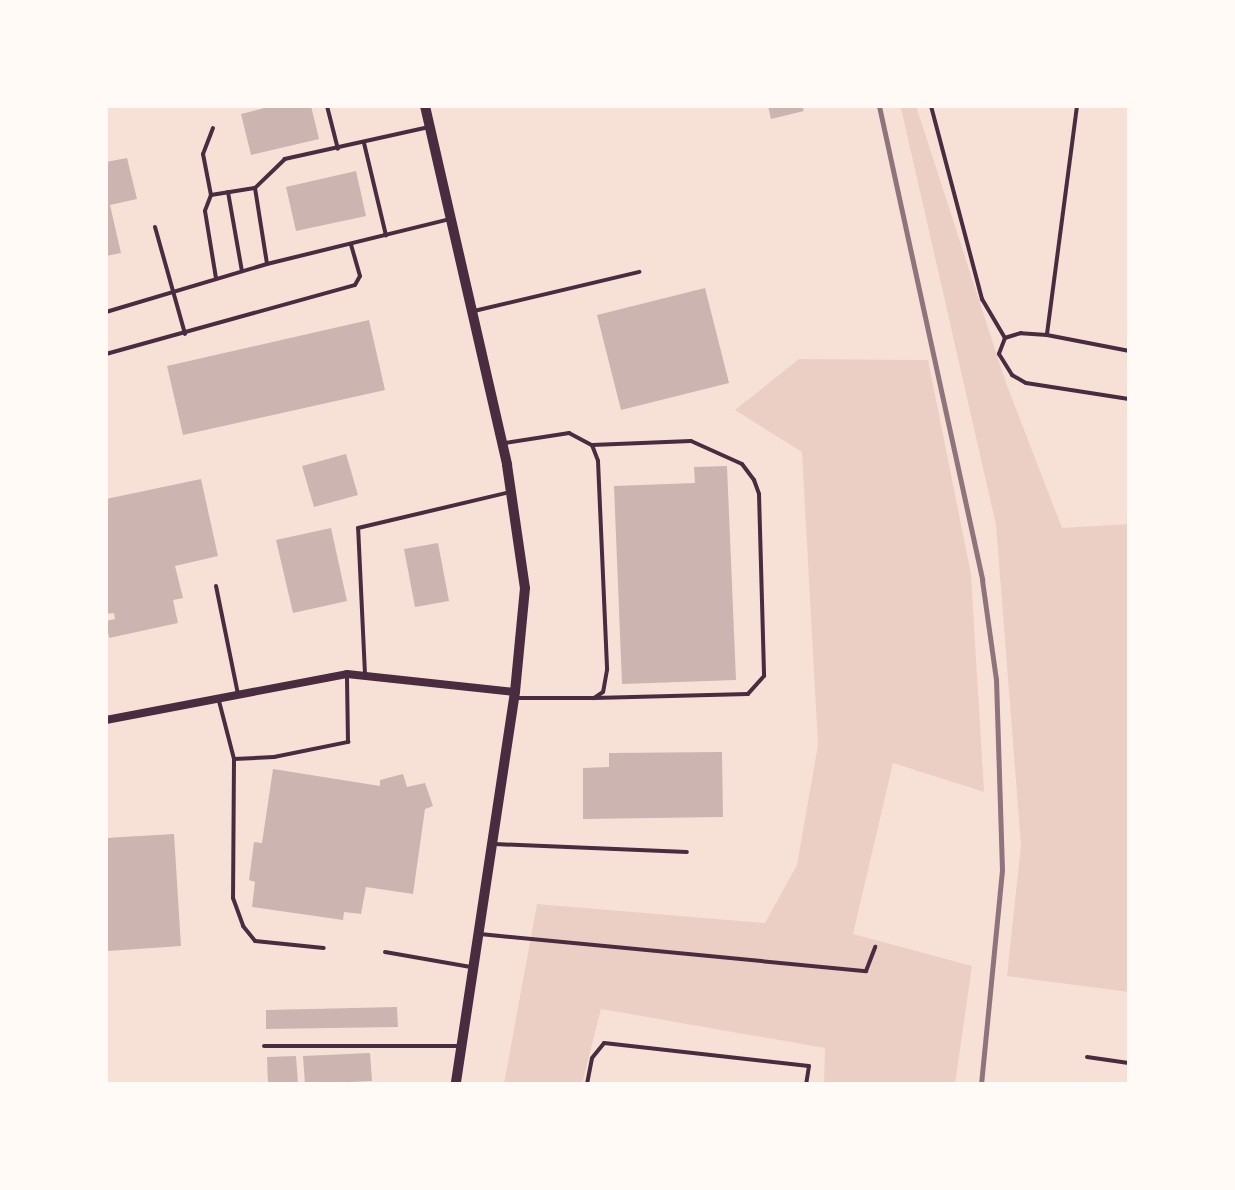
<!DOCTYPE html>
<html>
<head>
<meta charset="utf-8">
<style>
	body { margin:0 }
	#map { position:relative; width:1235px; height:1190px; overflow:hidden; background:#f7e1d7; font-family:"PT Sans Narrow",sans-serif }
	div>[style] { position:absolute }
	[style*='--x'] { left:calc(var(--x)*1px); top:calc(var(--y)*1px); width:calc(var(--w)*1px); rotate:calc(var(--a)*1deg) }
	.green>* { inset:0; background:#ebcfc5 }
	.building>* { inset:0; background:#ccb4b1 }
	.service>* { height:4px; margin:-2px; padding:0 2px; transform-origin:2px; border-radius:2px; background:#4a2c40 }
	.minor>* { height:8px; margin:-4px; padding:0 4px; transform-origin:4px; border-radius:4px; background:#4a2c40 }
	.tertiary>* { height:10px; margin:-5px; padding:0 5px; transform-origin:5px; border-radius:5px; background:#4a2c40 }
	.rail>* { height:5px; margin:-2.5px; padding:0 2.5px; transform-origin:2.5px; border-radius:2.5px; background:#8f747c }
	span { translate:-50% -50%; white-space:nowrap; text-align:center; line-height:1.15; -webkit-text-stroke:7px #fffaf5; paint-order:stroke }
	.frame { position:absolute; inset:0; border:108px solid #fffaf5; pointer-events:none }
</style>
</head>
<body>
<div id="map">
	<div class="green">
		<div style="clip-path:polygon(916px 106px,1006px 383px,1062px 528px,1129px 524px,1129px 992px,1007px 976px,1021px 845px,996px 525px,901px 108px)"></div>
		<div style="clip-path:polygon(799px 359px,928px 360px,971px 574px,984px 792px,893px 763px,853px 934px,972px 966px,955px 1084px,824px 1084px,825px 1048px,601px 1009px,582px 1084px,504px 1084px,537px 904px,765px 923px,797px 865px,818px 745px,802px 452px,735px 410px)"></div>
	</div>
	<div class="building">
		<div style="clip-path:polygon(272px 106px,311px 106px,319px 139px,251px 155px,241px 114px)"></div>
		<div style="clip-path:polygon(768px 106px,802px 106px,804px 111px,771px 119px)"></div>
		<div style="clip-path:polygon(127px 158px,137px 199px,110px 205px,121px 253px,106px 256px,106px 162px)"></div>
		<div style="clip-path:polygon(356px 171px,366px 216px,296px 231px,286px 187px)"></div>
		<div style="clip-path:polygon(705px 288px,729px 383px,621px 410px,597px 315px)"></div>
		<div style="clip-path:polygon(369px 320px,385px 390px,183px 435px,167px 366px)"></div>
		<div style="clip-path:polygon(346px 454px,358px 495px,314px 507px,302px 466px)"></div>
		<div style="clip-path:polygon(727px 466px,736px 680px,622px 684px,614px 486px,695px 483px,694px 467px)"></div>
		<div style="clip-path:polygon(201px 479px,218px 556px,175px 566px,183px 598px,173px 600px,178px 623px,109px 638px,106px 621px,115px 619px,114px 613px,106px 614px,106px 499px)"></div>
		<div style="clip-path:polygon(331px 528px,347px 601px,293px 613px,276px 540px)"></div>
		<div style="clip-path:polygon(438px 543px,449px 601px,415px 607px,404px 549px)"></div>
		<div style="clip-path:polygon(722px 752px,723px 817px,583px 819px,583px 768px,609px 767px,609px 753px)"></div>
		<div style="clip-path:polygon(273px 769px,380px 786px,380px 780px,403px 774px,407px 787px,425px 783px,433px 806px,425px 809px,413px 894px,366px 887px,361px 914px,344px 912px,343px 920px,252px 907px,255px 882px,249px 880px,254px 842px,262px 843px)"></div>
		<div style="clip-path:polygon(174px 834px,181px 946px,108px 951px,106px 838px)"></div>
		<div style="clip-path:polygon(397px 1007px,398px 1027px,266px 1029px,266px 1010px)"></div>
		<div style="clip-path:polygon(370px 1053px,372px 1081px,305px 1084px,303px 1056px)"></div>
		<div style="clip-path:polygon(296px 1056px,298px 1084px,268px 1084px,267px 1057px)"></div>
	</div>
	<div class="service">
		<div style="--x:327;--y:106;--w:44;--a:75.7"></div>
		<div style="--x:931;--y:106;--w:200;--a:75.2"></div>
		<div style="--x:982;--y:299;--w:45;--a:59.5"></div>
		<div style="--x:1077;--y:106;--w:231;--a:97.5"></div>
		<div style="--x:1047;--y:335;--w:84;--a:11"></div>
		<div style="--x:429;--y:127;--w:148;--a:167.5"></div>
		<div style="--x:285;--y:159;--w:42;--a:136"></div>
		<div style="--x:255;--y:188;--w:77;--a:81"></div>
		<div style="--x:267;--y:264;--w:188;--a:-13.8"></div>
		<div style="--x:213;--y:128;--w:28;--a:111"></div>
		<div style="--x:203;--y:154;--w:42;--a:79"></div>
		<div style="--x:211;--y:195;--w:44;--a:-9.2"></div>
		<div style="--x:364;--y:143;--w:95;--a:76.6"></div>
		<div style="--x:228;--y:192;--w:80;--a:80"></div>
		<div style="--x:211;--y:195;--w:17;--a:111"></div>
		<div style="--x:205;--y:211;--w:68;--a:80.7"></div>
		<div style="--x:155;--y:227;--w:111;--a:74.3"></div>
		<div style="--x:474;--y:311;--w:170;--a:-13.3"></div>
		<div style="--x:106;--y:312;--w:168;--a:-16.6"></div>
		<div style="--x:1047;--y:335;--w:26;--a:-176"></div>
		<div style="--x:1021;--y:333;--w:17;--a:163"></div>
		<div style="--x:1005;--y:338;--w:17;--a:111"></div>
		<div style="--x:999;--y:354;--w:25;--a:58"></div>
		<div style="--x:1012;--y:375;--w:16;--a:30"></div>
		<div style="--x:1026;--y:383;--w:104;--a:8.8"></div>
		<div style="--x:106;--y:354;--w:258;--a:-15.5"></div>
		<div style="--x:355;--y:285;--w:10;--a:-61"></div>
		<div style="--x:360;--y:276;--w:32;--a:-106"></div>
		<div style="--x:505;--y:443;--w:65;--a:-8.9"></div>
		<div style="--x:569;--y:433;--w:26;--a:28"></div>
		<div style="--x:592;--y:445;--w:17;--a:69"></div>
		<div style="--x:598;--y:461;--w:209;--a:87.5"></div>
		<div style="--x:607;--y:670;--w:22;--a:100"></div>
		<div style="--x:603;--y:692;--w:11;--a:146"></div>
		<div style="--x:594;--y:698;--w:80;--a:180"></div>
		<div style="--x:592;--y:445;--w:99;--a:-2.3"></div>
		<div style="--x:691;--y:441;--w:56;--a:24.3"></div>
		<div style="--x:742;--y:464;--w:20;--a:53"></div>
		<div style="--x:754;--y:480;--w:15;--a:70"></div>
		<div style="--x:759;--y:494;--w:182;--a:88.4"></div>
		<div style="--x:764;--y:676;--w:24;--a:132"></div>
		<div style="--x:748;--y:694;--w:154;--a:178.5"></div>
		<div style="--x:216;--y:586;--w:110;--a:78.5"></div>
		<div style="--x:365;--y:674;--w:146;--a:-92.7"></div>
		<div style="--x:358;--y:528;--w:156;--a:-13.3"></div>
		<div style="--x:219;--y:701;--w:60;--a:75.5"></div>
		<div style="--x:234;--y:759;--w:139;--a:90.4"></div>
		<div style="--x:233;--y:898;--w:30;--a:70"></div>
		<div style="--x:243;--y:926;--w:19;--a:51"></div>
		<div style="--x:255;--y:941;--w:69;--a:5.8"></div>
		<div style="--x:234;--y:759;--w:40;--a:-2.9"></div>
		<div style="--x:274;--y:757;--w:76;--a:-11.5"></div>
		<div style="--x:348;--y:742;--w:66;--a:-90.9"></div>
		<div style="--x:495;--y:844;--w:192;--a:2.4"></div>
		<div style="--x:480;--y:934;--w:388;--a:5.5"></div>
		<div style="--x:866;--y:971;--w:26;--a:-69"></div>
		<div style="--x:385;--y:952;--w:87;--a:9.9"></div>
		<div style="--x:264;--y:1046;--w:195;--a:0"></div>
		<div style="--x:1087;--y:1057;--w:42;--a:8.1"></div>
		<div style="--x:587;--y:1084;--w:26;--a:-79"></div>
		<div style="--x:592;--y:1058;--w:19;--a:-51"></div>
		<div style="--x:604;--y:1043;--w:206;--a:6.4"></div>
		<div style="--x:809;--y:1066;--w:18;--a:99"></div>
	</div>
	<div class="minor">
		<div style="--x:106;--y:720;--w:245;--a:-10.8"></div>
		<div style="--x:347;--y:674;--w:169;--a:6.1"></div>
	</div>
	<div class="tertiary">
		<div style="--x:425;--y:106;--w:368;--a:77.1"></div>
		<div style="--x:507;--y:465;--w:124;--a:81.7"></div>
		<div style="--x:525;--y:588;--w:104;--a:95.5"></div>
		<div style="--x:515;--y:692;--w:396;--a:98.6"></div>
	</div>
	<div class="rail">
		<div style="--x:879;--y:106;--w:485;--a:77.7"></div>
		<div style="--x:982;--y:580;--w:100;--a:82"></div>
		<div style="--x:996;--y:679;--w:191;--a:88.2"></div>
		<div style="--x:1002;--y:870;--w:215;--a:95.6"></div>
	</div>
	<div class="frame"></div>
</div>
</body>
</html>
